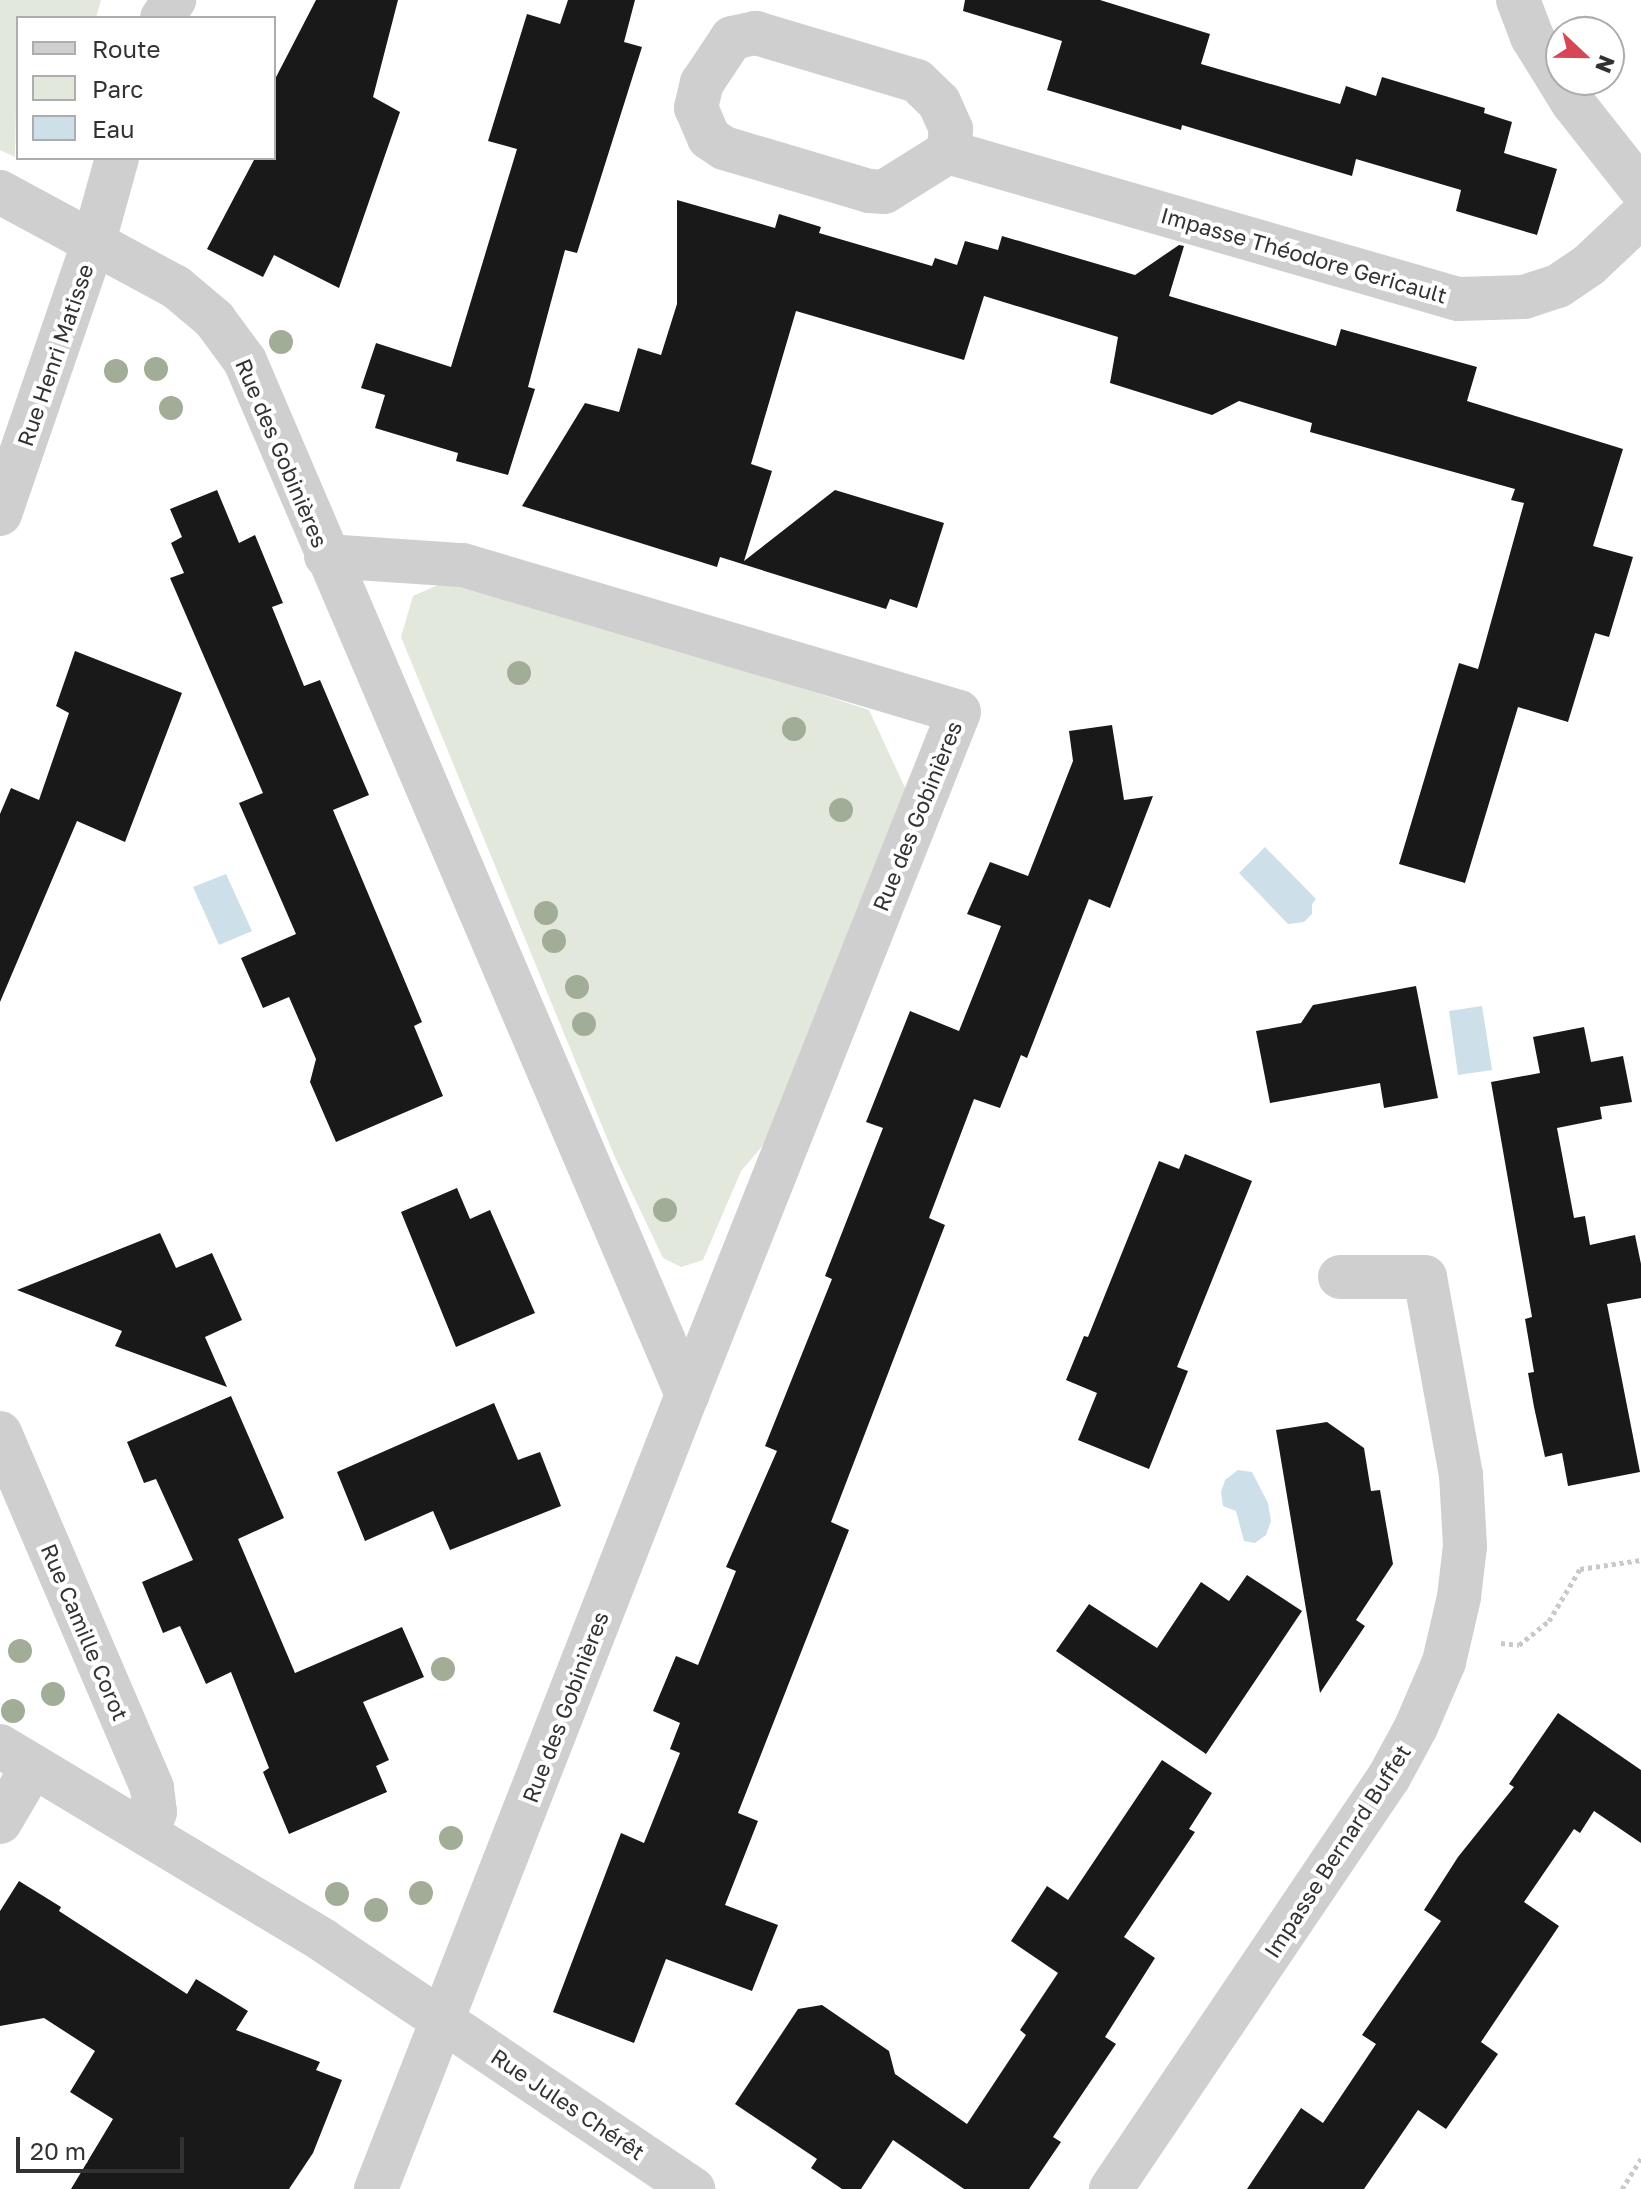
<!DOCTYPE html>
<html>
<head>
<meta charset="utf-8">
<style>
	body { margin:0 }
	#map { position:relative; width:1641px; height:2189px; overflow:hidden; background:#fff; font-family:"Golos Text",sans-serif }
	div>[style] { position:absolute }
	[style*='--x'] { left:calc(var(--x)*1px); top:calc(var(--y)*1px); width:calc(var(--w)*1px); rotate:calc(var(--a)*1deg) }
	.green>* { inset:0; background:#e2e8dc }
	.water>* { inset:0; background:#cddfe8 }
	.building>* { inset:0; background:#191919 }
	.path>* { height:5px; margin-top:-2.5px; transform-origin:0; background:repeating-linear-gradient(90deg,#c9c9c9 0 4px,transparent 0 8px) }
	.street>* { height:44px; margin:-22px; padding:0 22px; transform-origin:22px; border-radius:22px; background:#cfcfcf }
	.trees>* { width:24px; height:24px; margin:-12px; border-radius:50%; background:#a2ad98 }
	span { translate:-50% -50%; white-space:nowrap; text-align:center; line-height:1.15; -webkit-text-stroke:8px #fff; paint-order:stroke }
	.street-label { font-size:22px; color:#323232 }
	.legend { position:absolute; left:16px; top:16px; width:260px; height:144px; box-sizing:border-box; background:#fff; border:2px solid #adadad; margin:0; padding:10px 14px; list-style:none; font-size:24px; color:#323232 }
	.legend li { display:flex; align-items:center; gap:16px; height:40px }
	.legend b { width:40px; border:2px solid #adadad }
	.north { position:absolute; left:1545px; top:16px; width:80px; height:80px; box-sizing:border-box; background:#fff; border:2px solid #adadad; border-radius:50%; rotate:112deg; font-size:22px; font-weight:700; line-height:32px; text-align:center; color:#323232 }
	.north::after { content:''; display:block; margin:auto; width:28px; height:36px; background:#d54755; clip-path:polygon(50% 0,100% 100%,50% 72%,0 100%) }
	.scale { position:absolute; left:16px; top:2137px; width:168px; height:36px; box-sizing:border-box; border:4px solid #323232; border-top:0; padding-left:10px; font-size:24px; line-height:28px; white-space:nowrap; color:#323232; -webkit-text-stroke:6px #fff; paint-order:stroke }
</style>
</head>
<body>
<div id="map">
	<div class="green">
		<div style="clip-path:polygon(0 0,101px 0,96px 18px,18px 18px,15px 157px,0 150px)"></div>
		<div style="clip-path:polygon(454px 578px,506px 591px,869px 710px,907px 792px,772px 1135px,741px 1171px,703px 1260px,681px 1267px,663px 1258px,614px 1155px,401px 637px,413px 596px)"></div>
	</div>
	<div class="water">
		<div style="clip-path:polygon(1265px 847px,1316px 899px,1312px 904px,1312px 914px,1304px 922px,1288px 924px,1239px 873px)"></div>
		<div style="clip-path:polygon(226px 874px,252px 931px,219px 945px,193px 887px)"></div>
		<div style="clip-path:polygon(1482px 1006px,1492px 1070px,1458px 1075px,1449px 1011px)"></div>
		<div style="clip-path:polygon(1238px 1470px,1252px 1472px,1268px 1503px,1271px 1521px,1266px 1535px,1255px 1543px,1244px 1541px,1236px 1511px,1223px 1506px,1221px 1492px,1225px 1480px)"></div>
	</div>
	<div class="building">
		<div style="clip-path:polygon(316px 0,398px 0,373px 97px,400px 112px,339px 288px,274px 255px,263px 277px,207px 249px,255px 158px,274px 158px,274px 81px)"></div>
		<div style="clip-path:polygon(568px 0,635px 0,624px 42px,642px 47px,577px 253px,565px 250px,528px 387px,535px 389px,508px 475px,456px 461px,458px 453px,375px 428px,385px 395px,361px 388px,376px 343px,451px 367px,517px 149px,488px 141px,527px 14px,560px 24px)"></div>
		<div style="clip-path:polygon(965px 0,1100px 0,1210px 34px,1201px 64px,1340px 104px,1346px 86px,1376px 96px,1382px 77px,1485px 108px,1484px 113px,1512px 122px,1504px 153px,1557px 169px,1537px 235px,1456px 211px,1461px 190px,1356px 159px,1352px 176px,1182px 125px,1181px 130px,1047px 90px,1062px 41px,963px 11px)"></div>
		<div style="clip-path:polygon(677px 200px,775px 228px,779px 214px,821px 227px,819px 233px,932px 266px,935px 258px,957px 265px,965px 241px,998px 250px,1002px 236px,1135px 275px,1179px 245px,1184px 246px,1169px 296px,1336px 346px,1341px 329px,1477px 367px,1467px 401px,1623px 449px,1593px 546px,1633px 557px,1609px 637px,1595px 633px,1568px 722px,1518px 707px,1465px 883px,1399px 864px,1459px 663px,1478px 669px,1524px 503px,1511px 500px,1515px 489px,1310px 432px,1312px 423px,1239px 401px,1212px 415px,1110px 383px,1118px 337px,984px 296px,964px 360px,796px 311px,751px 464px,772px 471px,744px 561px,835px 490px,944px 523px,917px 608px,890px 599px,886px 609px,720px 557px,717px 567px,522px 506px,585px 403px,619px 412px,638px 348px,661px 355px,677px 304px)"></div>
		<div style="clip-path:polygon(217px 490px,239px 543px,255px 535px,283px 603px,272px 607px,304px 686px,320px 680px,369px 795px,333px 810px,422px 1022px,414px 1026px,443px 1096px,336px 1142px,310px 1082px,316px 1059px,289px 997px,263px 1008px,241px 958px,296px 934px,239px 803px,263px 793px,170px 578px,184px 573px,171px 543px,182px 537px,170px 509px)"></div>
		<div style="clip-path:polygon(75px 651px,182px 693px,125px 842px,77px 821px,0 1002px,0 814px,11px 788px,39px 800px,69px 713px,56px 706px)"></div>
		<div style="clip-path:polygon(1112px 725px,1124px 800px,1153px 796px,1110px 908px,1089px 899px,1027px 1058px,1021px 1055px,1000px 1108px,974px 1099px,929px 1218px,945px 1225px,831px 1522px,849px 1530px,738px 1813px,758px 1821px,725px 1905px,778px 1925px,752px 1991px,666px 1959px,634px 2043px,553px 2012px,621px 1833px,644px 1843px,680px 1753px,670px 1749px,680px 1723px,653px 1711px,676px 1656px,698px 1665px,736px 1571px,726px 1567px,777px 1451px,765px 1446px,832px 1279px,825px 1276px,883px 1128px,866px 1122px,910px 1011px,959px 1031px,1001px 926px,967px 914px,990px 862px,1028px 876px,1073px 761px,1069px 731px)"></div>
		<div style="clip-path:polygon(1416px 986px,1438px 1098px,1384px 1108px,1380px 1083px,1270px 1103px,1256px 1031px,1301px 1023px,1313px 1005px)"></div>
		<div style="clip-path:polygon(1584px 1027px,1591px 1062px,1623px 1056px,1632px 1102px,1600px 1107px,1602px 1119px,1557px 1128px,1574px 1218px,1585px 1216px,1590px 1245px,1635px 1235px,1641px 1264px,1641px 1298px,1607px 1304px,1640px 1472px,1568px 1486px,1562px 1453px,1545px 1457px,1534px 1407px,1528px 1373px,1534px 1372px,1525px 1319px,1532px 1317px,1491px 1082px,1540px 1073px,1533px 1037px)"></div>
		<div style="clip-path:polygon(1185px 1154px,1252px 1181px,1177px 1367px,1188px 1371px,1149px 1469px,1078px 1440px,1097px 1393px,1066px 1380px,1084px 1336px,1088px 1337px,1159px 1161px,1179px 1169px)"></div>
		<div style="clip-path:polygon(457px 1188px,470px 1219px,490px 1210px,535px 1313px,456px 1347px,401px 1212px)"></div>
		<div style="clip-path:polygon(160px 1233px,176px 1268px,212px 1253px,242px 1320px,205px 1337px,227px 1387px,115px 1346px,122px 1331px,17px 1290px)"></div>
		<div style="clip-path:polygon(231px 1396px,284px 1518px,238px 1539px,295px 1673px,402px 1627px,424px 1677px,363px 1702px,389px 1760px,376px 1766px,387px 1792px,289px 1834px,263px 1772px,269px 1768px,231px 1672px,206px 1684px,180px 1626px,163px 1633px,142px 1582px,193px 1560px,156px 1479px,144px 1483px,127px 1442px)"></div>
		<div style="clip-path:polygon(494px 1403px,518px 1460px,540px 1452px,561px 1506px,450px 1550px,433px 1511px,365px 1541px,337px 1472px)"></div>
		<div style="clip-path:polygon(1327px 1422px,1364px 1448px,1371px 1491px,1380px 1490px,1393px 1564px,1356px 1620px,1365px 1626px,1320px 1693px,1276px 1430px)"></div>
		<div style="clip-path:polygon(1247px 1575px,1302px 1611px,1206px 1754px,1056px 1651px,1089px 1604px,1157px 1648px,1201px 1582px,1229px 1601px)"></div>
		<div style="clip-path:polygon(1558px 1713px,1641px 1770px,1641px 1843px,1594px 1811px,1580px 1833px,1574px 1829px,1524px 1902px,1559px 1926px,1481px 2042px,1498px 2054px,1446px 2129px,1418px 2110px,1364px 2189px,1247px 2189px,1301px 2108px,1323px 2123px,1376px 2044px,1362px 2035px,1441px 1921px,1424px 1910px,1458px 1857px,1514px 1787px,1509px 1784px)"></div>
		<div style="clip-path:polygon(1162px 1760px,1212px 1793px,1189px 1829px,1195px 1832px,1124px 1937px,1155px 1958px,1105px 2037px,1116px 2044px,1053px 2137px,1061px 2142px,1029px 2189px,964px 2189px,893px 2140px,861px 2189px,842px 2189px,811px 2168px,817px 2159px,735px 2104px,798px 2009px,822px 2005px,889px 2051px,895px 2074px,967px 2124px,1026px 2035px,1020px 2030px,1058px 1973px,1011px 1941px,1047px 1886px,1068px 1900px)"></div>
		<div style="clip-path:polygon(19px 1881px,61px 1907px,59px 1911px,187px 1994px,196px 1979px,248px 2011px,236px 2030px,320px 2062px,316px 2070px,342px 2080px,313px 2153px,289px 2189px,71px 2189px,113px 2119px,70px 2092px,95px 2051px,44px 2018px,0 2026px,0 1911px)"></div>
	</div>
	<div class="path">
		<div style="--x:1501;--y:1643;--w:18;--a:6"></div>
		<div style="--x:1519;--y:1645;--w:38;--a:-39"></div>
		<div style="--x:1549;--y:1621;--w:61;--a:-59.2"></div>
		<div style="--x:1580;--y:1569;--w:62;--a:-8.4"></div>
		<div style="--x:1622;--y:2189;--w:36;--a:-58"></div>
	</div>
	<div class="street">
		<div style="--x:1518;--y:0;--w:40;--a:69"></div>
		<div style="--x:1532;--y:37;--w:78;--a:58.2"></div>
		<div style="--x:1573;--y:103;--w:110;--a:51.7"></div>
		<div style="--x:162;--y:18;--w:22;--a:-56"></div>
		<div style="--x:756;--y:33;--w:168;--a:16.6"></div>
		<div style="--x:917;--y:81;--w:30;--a:44"></div>
		<div style="--x:939;--y:102;--w:30;--a:66"></div>
		<div style="--x:951;--y:129;--w:23;--a:97"></div>
		<div style="--x:948;--y:152;--w:75;--a:148"></div>
		<div style="--x:884;--y:192;--w:15;--a:-176"></div>
		<div style="--x:869;--y:191;--w:151;--a:-163.5"></div>
		<div style="--x:724;--y:148;--w:18;--a:-146"></div>
		<div style="--x:709;--y:138;--w:33;--a:-113"></div>
		<div style="--x:696;--y:108;--w:26;--a:-77"></div>
		<div style="--x:702;--y:83;--w:54;--a:-56.3"></div>
		<div style="--x:732;--y:38;--w:25;--a:-12"></div>
		<div style="--x:948;--y:152;--w:531;--a:16.08"></div>
		<div style="--x:1458;--y:299;--w:66;--a:-1.7"></div>
		<div style="--x:1524;--y:297;--w:36;--a:-18"></div>
		<div style="--x:1558;--y:286;--w:37;--a:-34"></div>
		<div style="--x:1589;--y:265;--w:71;--a:-43.3"></div>
		<div style="--x:0;--y:192;--w:200;--a:28.4"></div>
		<div style="--x:176;--y:287;--w:50;--a:40.1"></div>
		<div style="--x:214;--y:319;--w:52;--a:53.6"></div>
		<div style="--x:245;--y:361;--w:1125;--a:66.85"></div>
		<div style="--x:687;--y:1395;--w:853;--a:111.39"></div>
		<div style="--x:0;--y:514;--w:289;--a:-71"></div>
		<div style="--x:94;--y:241;--w:86;--a:-74.5"></div>
		<div style="--x:326;--y:556;--w:137;--a:3.8"></div>
		<div style="--x:463;--y:565;--w:517;--a:16.51"></div>
		<div style="--x:959;--y:712;--w:735;--a:111.71"></div>
		<div style="--x:0;--y:1433;--w:386;--a:66.8"></div>
		<div style="--x:152;--y:1788;--w:24;--a:83"></div>
		<div style="--x:155;--y:1812;--w:22;--a:112"></div>
		<div style="--x:0;--y:1746;--w:378;--a:31"></div>
		<div style="--x:324;--y:1941;--w:445;--a:33.9"></div>
		<div style="--x:0;--y:1822;--w:65;--a:-59.5"></div>
		<div style="--x:1111;--y:2189;--w:497;--a:-56"></div>
		<div style="--x:1389;--y:1777;--w:57;--a:-61.6"></div>
		<div style="--x:1416;--y:1727;--w:71;--a:-66.7"></div>
		<div style="--x:1444;--y:1662;--w:67;--a:-77"></div>
		<div style="--x:1459;--y:1597;--w:51;--a:-83.3"></div>
		<div style="--x:1465;--y:1546;--w:71;--a:-93.2"></div>
		<div style="--x:1461;--y:1475;--w:201;--a:-100.3"></div>
		<div style="--x:1425;--y:1277;--w:85;--a:180"></div>
	</div>
	<div class="trees">
		<div style="left:281px;top:342px"></div>
		<div style="left:156px;top:369px"></div>
		<div style="left:116px;top:371px"></div>
		<div style="left:171px;top:408px"></div>
		<div style="left:519px;top:673px"></div>
		<div style="left:794px;top:729px"></div>
		<div style="left:841px;top:810px"></div>
		<div style="left:546px;top:913px"></div>
		<div style="left:554px;top:941px"></div>
		<div style="left:577px;top:987px"></div>
		<div style="left:584px;top:1024px"></div>
		<div style="left:665px;top:1210px"></div>
		<div style="left:20px;top:1651px"></div>
		<div style="left:443px;top:1669px"></div>
		<div style="left:53px;top:1694px"></div>
		<div style="left:13px;top:1711px"></div>
		<div style="left:451px;top:1838px"></div>
		<div style="left:421px;top:1893px"></div>
		<div style="left:337px;top:1894px"></div>
		<div style="left:376px;top:1910px"></div>
	</div>
	<div class="street-label">
		<span style="left:1304px;top:255px;rotate:16deg">Impasse Théodore Gericault</span>
		<span style="left:55px;top:355px;rotate:-71deg">Rue Henri Matisse</span>
		<span style="left:282px;top:453px;rotate:67deg">Rue des Gobinières</span>
		<span style="left:917px;top:816px;rotate:-68deg">Rue des Gobinières</span>
		<span style="left:85px;top:1632px;rotate:67deg">Rue Camille Corot</span>
		<span style="left:565px;top:1707px;rotate:-69deg">Rue des Gobinières</span>
		<span style="left:1337px;top:1851px;rotate:-57deg">Impasse Bernard Buffet</span>
		<span style="left:568px;top:2104px;rotate:34deg">Rue Jules Chérêt</span>
	</div>
	<ul class="legend">
	<li><b style="height:10px;background:#cfcfcf"></b>Route</li>
	<li><b style="height:22px;background:#e2e8dc"></b>Parc</li>
	<li><b style="height:22px;background:#cddfe8"></b>Eau</li>
	</ul>
	<div class="north">N</div>
	<div class="scale">20 m</div>
</div>
</body>
</html>
